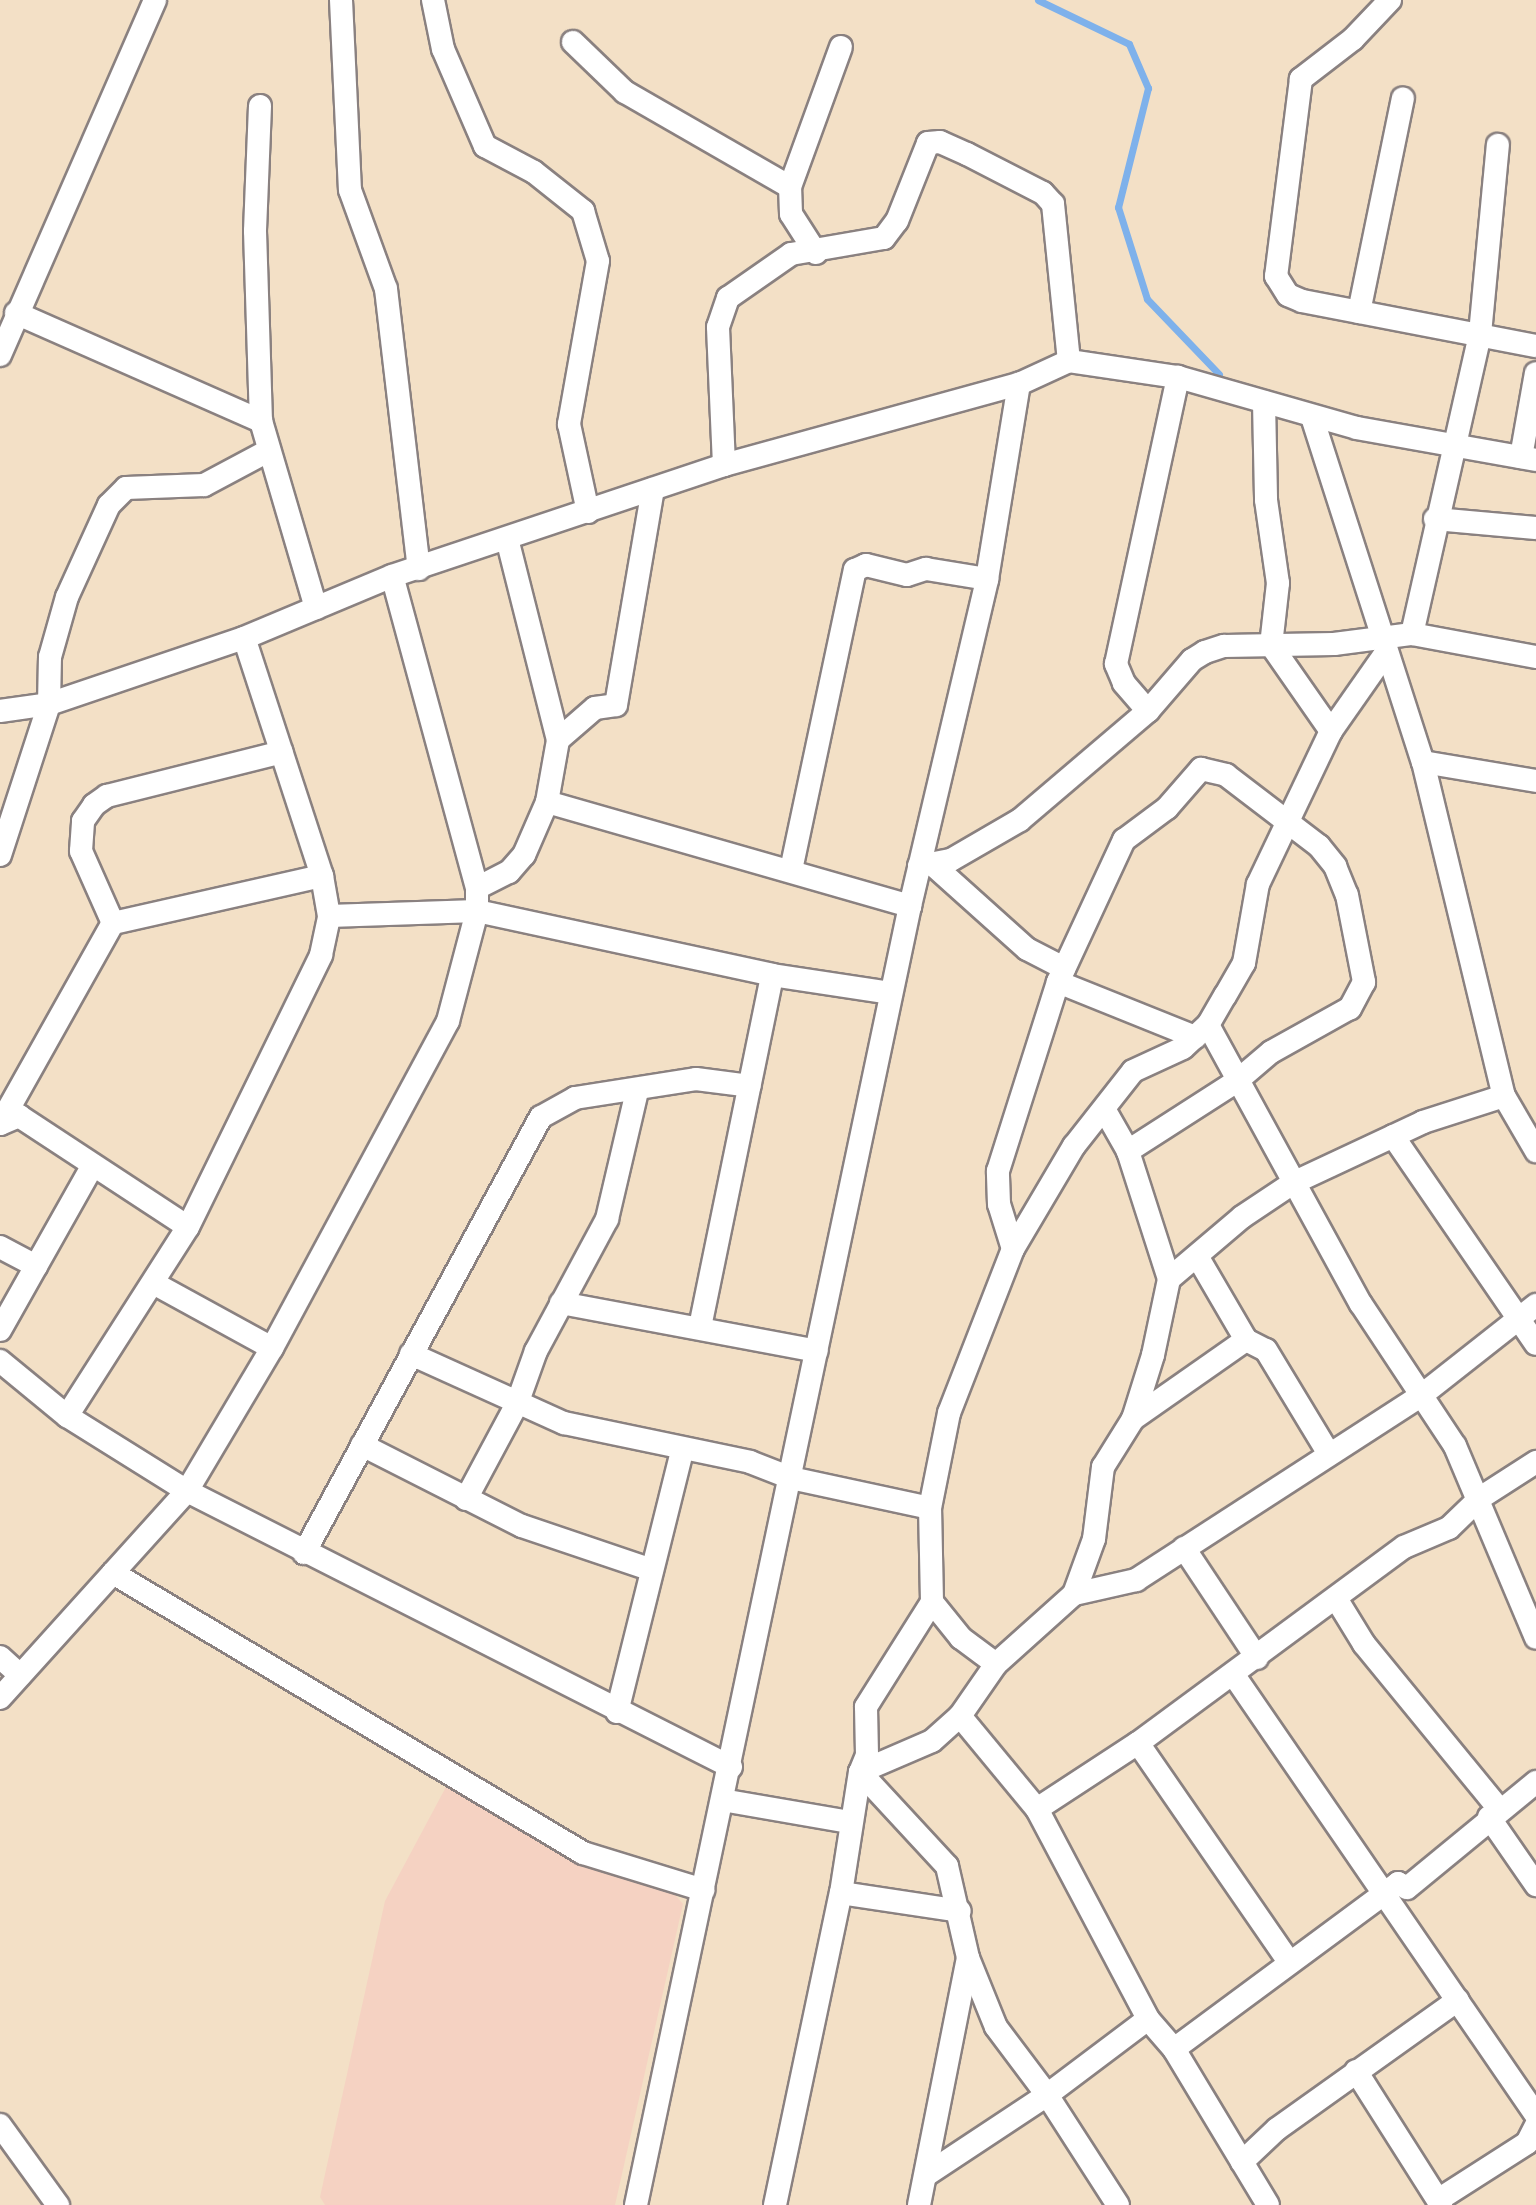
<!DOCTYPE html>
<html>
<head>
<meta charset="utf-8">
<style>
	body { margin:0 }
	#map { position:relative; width:1536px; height:2205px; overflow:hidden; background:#f3e0c6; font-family:Delius,sans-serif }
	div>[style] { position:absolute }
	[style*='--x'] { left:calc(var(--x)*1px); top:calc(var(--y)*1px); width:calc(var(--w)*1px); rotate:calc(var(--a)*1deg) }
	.built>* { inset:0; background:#f5d2c2 }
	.stream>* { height:7px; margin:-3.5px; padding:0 3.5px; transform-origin:3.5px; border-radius:3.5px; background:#7eb1eb }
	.roads { filter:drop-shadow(2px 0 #8a8180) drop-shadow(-2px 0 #8a8180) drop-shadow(0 2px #8a8180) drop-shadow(0 -2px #8a8180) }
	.street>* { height:22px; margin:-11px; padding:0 11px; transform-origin:11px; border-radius:11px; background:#fff }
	span { translate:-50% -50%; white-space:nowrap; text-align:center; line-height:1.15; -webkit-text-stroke:6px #f6f6f2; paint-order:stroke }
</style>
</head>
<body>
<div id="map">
	<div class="built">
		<div style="clip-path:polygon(447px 1785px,576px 1862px,664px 1882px,683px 1904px,615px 2205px,325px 2205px,320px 2197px,385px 1901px)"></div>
	</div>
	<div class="stream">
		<div style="--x:1038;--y:0;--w:101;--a:25.8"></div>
		<div style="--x:1129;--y:44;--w:48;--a:66.6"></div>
		<div style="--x:1148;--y:88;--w:123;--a:104.1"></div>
		<div style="--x:1118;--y:207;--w:96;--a:72.5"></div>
		<div style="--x:1147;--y:299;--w:104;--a:46.2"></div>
	</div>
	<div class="roads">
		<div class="street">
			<div style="--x:341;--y:0;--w:190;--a:87.3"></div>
			<div style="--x:350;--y:190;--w:105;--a:70"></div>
			<div style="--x:386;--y:289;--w:282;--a:83.3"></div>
			<div style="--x:433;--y:0;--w:50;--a:78.5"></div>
			<div style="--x:443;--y:49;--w:106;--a:66.6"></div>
			<div style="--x:485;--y:146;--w:55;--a:28"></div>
			<div style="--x:534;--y:172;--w:63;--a:38.5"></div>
			<div style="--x:583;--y:211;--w:52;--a:73.3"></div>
			<div style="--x:598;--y:261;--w:166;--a:100.1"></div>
			<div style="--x:569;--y:424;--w:90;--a:77.8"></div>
			<div style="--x:1390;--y:0;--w:54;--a:133.5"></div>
			<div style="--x:1353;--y:39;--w:66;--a:142.4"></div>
			<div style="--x:1301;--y:79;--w:199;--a:97.2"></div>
			<div style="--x:1276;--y:276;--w:22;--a:58"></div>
			<div style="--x:1288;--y:295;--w:15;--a:23"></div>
			<div style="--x:1302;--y:301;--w:238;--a:10.9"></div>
			<div style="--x:573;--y:42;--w:72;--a:43.9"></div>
			<div style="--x:625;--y:92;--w:190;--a:29.9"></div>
			<div style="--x:260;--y:106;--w:125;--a:92.3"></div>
			<div style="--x:255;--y:231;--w:190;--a:88.2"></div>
			<div style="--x:261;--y:421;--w:195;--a:73.6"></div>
			<div style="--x:816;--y:253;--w:46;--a:-122.7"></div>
			<div style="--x:791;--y:214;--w:27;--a:-92"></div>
			<div style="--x:790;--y:187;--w:149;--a:-70"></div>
			<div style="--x:1359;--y:312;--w:218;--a:-78.4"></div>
			<div style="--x:16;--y:313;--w:268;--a:23.8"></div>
			<div style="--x:0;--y:355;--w:387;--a:-66.4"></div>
			<div style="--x:1264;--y:402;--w:98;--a:88.8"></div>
			<div style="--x:1266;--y:500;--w:84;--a:81.8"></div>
			<div style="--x:1278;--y:583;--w:62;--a:96.4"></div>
			<div style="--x:1271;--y:645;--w:105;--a:55.1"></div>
			<div style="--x:1312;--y:417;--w:362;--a:72.2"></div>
			<div style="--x:1423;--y:762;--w:344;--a:76.4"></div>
			<div style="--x:1504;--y:1096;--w:64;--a:59.8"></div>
			<div style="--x:1521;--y:457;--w:85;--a:-79.9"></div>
			<div style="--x:724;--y:465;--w:138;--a:-92.5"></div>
			<div style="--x:718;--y:327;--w:31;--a:-71"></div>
			<div style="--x:728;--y:298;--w:77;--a:-34.9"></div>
			<div style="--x:791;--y:254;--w:94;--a:-9.8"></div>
			<div style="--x:884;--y:238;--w:21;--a:-53"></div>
			<div style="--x:897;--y:221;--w:84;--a:-68.3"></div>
			<div style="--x:928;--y:143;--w:12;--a:-5"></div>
			<div style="--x:940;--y:142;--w:30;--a:24"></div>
			<div style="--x:967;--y:154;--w:85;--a:27.2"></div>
			<div style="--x:1043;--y:193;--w:15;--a:48"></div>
			<div style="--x:1053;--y:204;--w:158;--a:84.2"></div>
			<div style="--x:1435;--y:519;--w:101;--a:5.1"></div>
			<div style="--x:1412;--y:634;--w:308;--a:-77.2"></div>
			<div style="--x:1480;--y:334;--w:190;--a:-84.6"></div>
			<div style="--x:0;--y:711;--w:49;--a:-8.1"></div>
			<div style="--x:49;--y:704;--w:206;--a:-18.7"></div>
			<div style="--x:244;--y:638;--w:160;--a:-22.7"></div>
			<div style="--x:392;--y:576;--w:350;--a:-18.5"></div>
			<div style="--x:724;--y:465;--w:306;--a:-15.4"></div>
			<div style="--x:1019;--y:384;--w:55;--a:-24.7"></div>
			<div style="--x:1069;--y:361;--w:110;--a:8.4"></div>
			<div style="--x:1178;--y:377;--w:186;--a:15.9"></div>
			<div style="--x:1357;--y:428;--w:182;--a:10.1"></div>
			<div style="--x:1148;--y:711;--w:37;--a:-131"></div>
			<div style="--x:1124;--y:683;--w:21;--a:-113"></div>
			<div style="--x:1116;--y:664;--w:294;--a:-77.8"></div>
			<div style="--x:558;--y:740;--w:49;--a:-40.9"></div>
			<div style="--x:595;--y:708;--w:21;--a:-8"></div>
			<div style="--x:616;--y:705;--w:219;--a:-80.3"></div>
			<div style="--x:1423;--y:762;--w:115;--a:9.5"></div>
			<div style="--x:547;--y:802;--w:378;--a:16"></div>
			<div style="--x:0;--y:855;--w:159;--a:-72"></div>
			<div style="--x:49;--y:704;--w:47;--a:-88.8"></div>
			<div style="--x:50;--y:657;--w:62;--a:-74.2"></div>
			<div style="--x:67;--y:597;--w:101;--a:-65.5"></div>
			<div style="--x:109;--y:505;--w:24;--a:-45"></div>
			<div style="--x:126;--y:488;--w:78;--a:-2.2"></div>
			<div style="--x:204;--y:485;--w:72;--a:-28"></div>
			<div style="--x:931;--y:863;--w:129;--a:41.9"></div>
			<div style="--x:1027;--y:949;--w:42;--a:27.2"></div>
			<div style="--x:919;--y:866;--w:33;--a:-11"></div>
			<div style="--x:951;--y:860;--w:80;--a:-30.1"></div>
			<div style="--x:1020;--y:820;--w:168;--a:-40.4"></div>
			<div style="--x:1148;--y:711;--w:67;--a:-49.2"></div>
			<div style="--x:1192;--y:660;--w:15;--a:-32"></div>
			<div style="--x:1205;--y:652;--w:20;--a:-18"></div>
			<div style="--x:1224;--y:646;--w:110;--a:-1"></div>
			<div style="--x:1334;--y:644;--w:79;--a:-7.3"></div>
			<div style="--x:1412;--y:634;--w:126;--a:10.5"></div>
			<div style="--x:791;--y:870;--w:307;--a:-78"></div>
			<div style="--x:855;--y:570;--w:12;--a:-24"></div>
			<div style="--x:866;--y:565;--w:42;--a:13.7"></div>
			<div style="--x:907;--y:575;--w:20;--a:-18"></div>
			<div style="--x:926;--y:569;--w:62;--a:9.3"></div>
			<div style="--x:477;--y:888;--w:36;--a:-27"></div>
			<div style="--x:509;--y:872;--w:23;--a:-49"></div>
			<div style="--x:524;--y:855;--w:58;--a:-66.5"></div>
			<div style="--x:547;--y:802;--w:63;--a:-79.9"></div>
			<div style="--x:558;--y:740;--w:207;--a:-104.2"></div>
			<div style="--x:329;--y:916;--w:148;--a:-1.9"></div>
			<div style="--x:477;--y:911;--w:302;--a:12.2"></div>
			<div style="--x:772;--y:975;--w:120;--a:8.6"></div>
			<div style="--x:113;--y:923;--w:79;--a:-114"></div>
			<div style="--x:81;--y:851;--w:30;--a:-86"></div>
			<div style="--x:83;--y:821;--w:19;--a:-55"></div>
			<div style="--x:94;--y:805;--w:16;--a:-35"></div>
			<div style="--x:107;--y:796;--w:180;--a:-14.1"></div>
			<div style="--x:1058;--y:982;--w:148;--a:21.9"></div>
			<div style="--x:1208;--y:1025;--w:318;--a:61.3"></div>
			<div style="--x:1361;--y:1304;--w:170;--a:56.5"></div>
			<div style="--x:1455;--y:1446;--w:208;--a:67.1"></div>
			<div style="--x:0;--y:1124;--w:231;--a:-60.7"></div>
			<div style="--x:113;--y:923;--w:214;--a:-12.7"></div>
			<div style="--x:0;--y:1124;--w:21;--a:-23"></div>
			<div style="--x:19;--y:1116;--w:202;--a:33.3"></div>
			<div style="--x:1393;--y:1136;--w:252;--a:55.5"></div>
			<div style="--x:0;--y:1247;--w:41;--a:27.8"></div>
			<div style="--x:1013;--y:1249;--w:47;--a:-107.3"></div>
			<div style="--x:999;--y:1204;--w:33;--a:-92"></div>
			<div style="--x:998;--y:1171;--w:198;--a:-72.4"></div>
			<div style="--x:1058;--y:982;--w:157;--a:-65.1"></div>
			<div style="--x:1124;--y:840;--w:54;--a:-36.7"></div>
			<div style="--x:1167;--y:808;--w:52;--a:-48.9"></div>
			<div style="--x:1201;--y:769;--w:26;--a:13"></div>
			<div style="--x:1226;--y:775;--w:117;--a:37.4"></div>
			<div style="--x:1319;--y:846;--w:26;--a:51"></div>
			<div style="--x:1335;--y:866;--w:31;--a:68"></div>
			<div style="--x:1347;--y:895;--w:89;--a:78.9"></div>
			<div style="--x:1364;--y:982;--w:30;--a:118"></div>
			<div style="--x:1350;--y:1008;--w:90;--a:150.9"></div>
			<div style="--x:1271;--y:1052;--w:45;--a:139.5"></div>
			<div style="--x:1237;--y:1081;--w:130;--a:147.3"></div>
			<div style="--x:1197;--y:1256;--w:97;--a:59.7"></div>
			<div style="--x:1246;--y:1340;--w:22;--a:27"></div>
			<div style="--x:1266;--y:1350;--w:122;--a:58.8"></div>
			<div style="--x:1169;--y:1279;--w:96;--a:-40.3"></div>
			<div style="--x:1242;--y:1217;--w:61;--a:-33.7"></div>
			<div style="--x:1293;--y:1183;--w:144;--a:-25.1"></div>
			<div style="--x:1423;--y:1122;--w:85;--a:-17.8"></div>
			<div style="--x:155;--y:1284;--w:133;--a:28.7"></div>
			<div style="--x:561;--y:1303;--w:260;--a:10.6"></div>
			<div style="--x:700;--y:1327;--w:359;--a:-78.4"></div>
			<div style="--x:0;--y:1330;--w:189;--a:-60.6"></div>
			<div style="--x:411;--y:1354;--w:168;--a:24.3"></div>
			<div style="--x:564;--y:1423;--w:190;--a:11.8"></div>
			<div style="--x:750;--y:1462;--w:44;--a:21.3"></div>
			<div style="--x:791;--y:1478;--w:142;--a:12.2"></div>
			<div style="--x:0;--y:1361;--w:87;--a:39.4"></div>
			<div style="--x:67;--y:1416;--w:142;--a:32"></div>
			<div style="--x:187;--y:1491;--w:610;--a:26.9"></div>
			<div style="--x:67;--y:1416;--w:224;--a:-57.4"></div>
			<div style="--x:188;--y:1227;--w:303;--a:-63.9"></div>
			<div style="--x:321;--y:955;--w:40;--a:-78"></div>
			<div style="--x:329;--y:916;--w:41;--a:-99.9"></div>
			<div style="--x:322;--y:876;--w:250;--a:-108.1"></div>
			<div style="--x:1133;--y:1419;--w:138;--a:-35"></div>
			<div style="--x:362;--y:1445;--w:179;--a:26.9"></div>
			<div style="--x:522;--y:1526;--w:137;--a:18.7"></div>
			<div style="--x:466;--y:1499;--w:108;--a:-61.8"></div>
			<div style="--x:517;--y:1404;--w:56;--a:-70.3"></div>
			<div style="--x:536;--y:1351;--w:150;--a:-61.7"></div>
			<div style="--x:607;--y:1219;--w:131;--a:-76.8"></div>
			<div style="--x:1184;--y:1548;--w:132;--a:56.4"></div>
			<div style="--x:304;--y:1553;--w:496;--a:-61.5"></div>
			<div style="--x:541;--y:1117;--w:39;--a:-29"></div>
			<div style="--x:575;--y:1098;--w:122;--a:-8.9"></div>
			<div style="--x:696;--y:1079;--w:54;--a:7.4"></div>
			<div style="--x:113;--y:1573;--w:547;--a:30.78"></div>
			<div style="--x:583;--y:1853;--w:126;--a:17.1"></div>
			<div style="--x:1074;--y:1594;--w:64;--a:-12.7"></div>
			<div style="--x:1136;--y:1580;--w:342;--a:-32.9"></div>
			<div style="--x:1423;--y:1394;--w:144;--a:-38.2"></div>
			<div style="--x:1337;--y:1600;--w:52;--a:58.5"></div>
			<div style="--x:1364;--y:1644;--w:213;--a:50.7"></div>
			<div style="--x:932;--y:1602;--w:124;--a:122.2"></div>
			<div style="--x:866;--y:1707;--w:48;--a:88.8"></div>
			<div style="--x:867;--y:1755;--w:18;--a:112"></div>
			<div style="--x:860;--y:1772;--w:128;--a:47.2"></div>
			<div style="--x:947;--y:1866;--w:94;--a:77.1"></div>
			<div style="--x:0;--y:1657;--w:27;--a:42"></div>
			<div style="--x:996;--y:1664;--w:44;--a:-143.4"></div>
			<div style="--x:961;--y:1638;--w:46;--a:-128.9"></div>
			<div style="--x:932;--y:1602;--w:94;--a:-91.2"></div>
			<div style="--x:930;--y:1508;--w:97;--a:-78.7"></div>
			<div style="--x:949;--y:1413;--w:176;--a:-68.7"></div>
			<div style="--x:1013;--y:1249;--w:120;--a:-59.4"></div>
			<div style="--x:1074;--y:1146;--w:95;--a:-51.8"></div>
			<div style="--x:1133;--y:1071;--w:55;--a:-24.7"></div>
			<div style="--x:1183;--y:1048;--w:34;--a:-43"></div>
			<div style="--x:1208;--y:1025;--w:34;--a:-60"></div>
			<div style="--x:1225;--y:996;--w:38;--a:-60"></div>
			<div style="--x:1244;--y:963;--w:80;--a:-80"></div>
			<div style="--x:1258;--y:884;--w:170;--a:-64.5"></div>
			<div style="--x:1331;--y:731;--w:94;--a:-55"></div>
			<div style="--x:1233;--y:1674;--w:535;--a:55.51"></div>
			<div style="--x:0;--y:1698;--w:279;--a:-47.9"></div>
			<div style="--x:187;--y:1491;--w:166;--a:-59.3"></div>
			<div style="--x:272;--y:1348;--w:371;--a:-61.7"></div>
			<div style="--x:448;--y:1021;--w:114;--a:-75.2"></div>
			<div style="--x:477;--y:911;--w:23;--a:-90"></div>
			<div style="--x:477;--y:888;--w:323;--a:-105.2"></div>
			<div style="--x:617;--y:1712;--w:269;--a:-76"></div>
			<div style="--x:960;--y:1716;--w:121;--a:50.4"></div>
			<div style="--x:1037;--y:1809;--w:238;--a:62.1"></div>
			<div style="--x:1148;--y:2019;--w:40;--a:49"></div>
			<div style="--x:1174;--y:2049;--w:182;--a:58.9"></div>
			<div style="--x:1138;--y:1743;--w:267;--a:55.4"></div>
			<div style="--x:722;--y:1800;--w:130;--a:9.8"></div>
			<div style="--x:1037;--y:1809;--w:121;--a:-33.2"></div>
			<div style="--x:1138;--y:1743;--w:330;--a:-36.4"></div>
			<div style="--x:1404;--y:1547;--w:49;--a:-22.9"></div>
			<div style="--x:1449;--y:1528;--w:43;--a:-44.1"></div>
			<div style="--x:1480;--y:1498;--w:67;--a:-32.7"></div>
			<div style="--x:1489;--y:1817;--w:83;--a:55.3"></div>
			<div style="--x:841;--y:1893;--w:120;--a:8.6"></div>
			<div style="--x:1174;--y:2049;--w:279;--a:-36.5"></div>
			<div style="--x:1398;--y:1883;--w:10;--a:29"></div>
			<div style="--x:1407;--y:1888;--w:167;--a:-39.4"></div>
			<div style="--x:1356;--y:2071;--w:159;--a:57.6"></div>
			<div style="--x:0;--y:2125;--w:99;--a:54.1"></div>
			<div style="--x:1242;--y:2162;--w:48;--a:-43.3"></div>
			<div style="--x:1277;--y:2129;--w:222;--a:-35.5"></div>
			<div style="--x:1438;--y:2200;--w:106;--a:-32.6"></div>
			<div style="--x:1527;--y:2143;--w:20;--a:-63"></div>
			<div style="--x:636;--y:2205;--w:1328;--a:-78.09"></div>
			<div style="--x:910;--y:906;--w:336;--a:-76.7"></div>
			<div style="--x:987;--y:579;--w:198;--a:-80.7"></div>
			<div style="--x:775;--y:2205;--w:319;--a:-78.1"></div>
			<div style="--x:841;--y:1893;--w:122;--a:-81.1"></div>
			<div style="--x:860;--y:1772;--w:78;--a:-23.3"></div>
			<div style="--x:932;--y:1741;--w:38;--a:-42"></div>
			<div style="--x:960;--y:1716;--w:63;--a:-55.3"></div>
			<div style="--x:996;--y:1664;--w:105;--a:-41.9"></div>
			<div style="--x:1074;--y:1594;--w:59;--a:-70"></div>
			<div style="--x:1094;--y:1539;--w:73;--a:-82.9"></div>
			<div style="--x:1103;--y:1467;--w:57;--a:-58"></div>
			<div style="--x:1133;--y:1419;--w:67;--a:-72.6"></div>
			<div style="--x:1153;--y:1355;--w:78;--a:-78.1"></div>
			<div style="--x:1169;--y:1279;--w:134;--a:-107.8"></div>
			<div style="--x:1128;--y:1151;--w:48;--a:-119.7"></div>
			<div style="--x:919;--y:2205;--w:252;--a:-78.8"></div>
			<div style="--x:968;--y:1958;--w:74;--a:67.9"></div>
			<div style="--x:996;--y:2027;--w:85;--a:53.1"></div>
			<div style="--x:1047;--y:2095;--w:145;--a:146.5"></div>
			<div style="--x:1118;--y:2205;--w:131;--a:-122.8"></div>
			<div style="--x:1047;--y:2095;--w:126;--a:-37"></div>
		</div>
	</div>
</div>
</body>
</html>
